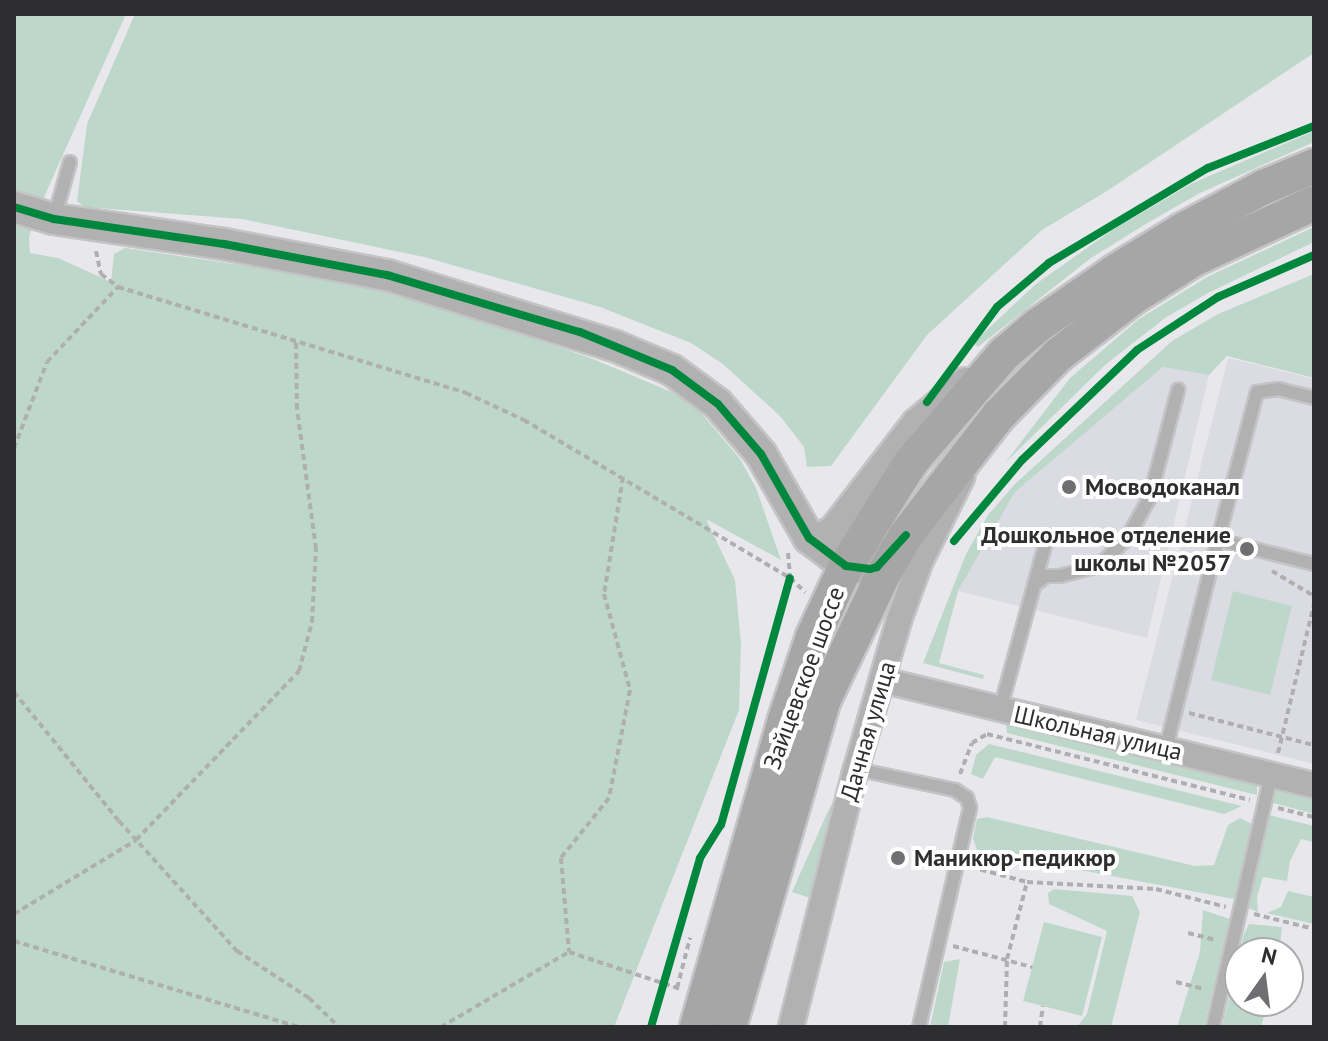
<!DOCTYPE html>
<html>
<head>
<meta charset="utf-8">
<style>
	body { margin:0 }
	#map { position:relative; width:1328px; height:1041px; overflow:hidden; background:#e8e8ec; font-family:"PT Sans",sans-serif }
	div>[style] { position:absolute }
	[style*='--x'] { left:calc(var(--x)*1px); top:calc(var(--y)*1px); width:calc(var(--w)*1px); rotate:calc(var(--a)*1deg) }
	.built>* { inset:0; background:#dbdbe4 }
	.green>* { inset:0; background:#bed7cb }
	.path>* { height:4px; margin-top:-2px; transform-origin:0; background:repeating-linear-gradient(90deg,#afafb0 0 6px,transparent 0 10px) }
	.roads { filter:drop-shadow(2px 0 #c4c4c6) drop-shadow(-2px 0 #c4c4c6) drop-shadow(0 2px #c4c4c6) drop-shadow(0 -2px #c4c4c6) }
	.service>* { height:12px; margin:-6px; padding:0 6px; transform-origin:6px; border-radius:6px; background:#b1b1b1 }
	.minor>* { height:24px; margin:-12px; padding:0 12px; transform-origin:12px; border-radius:12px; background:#b1b1b1 }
	.tertiary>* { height:30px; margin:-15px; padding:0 15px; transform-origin:15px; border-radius:15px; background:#b1b1b1 }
	.secondary>* { height:34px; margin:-17px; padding:0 17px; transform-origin:17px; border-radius:17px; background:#a7a6a7 }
	.cycleway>* { height:8px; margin:-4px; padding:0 4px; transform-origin:4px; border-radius:4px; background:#00873e }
	.dots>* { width:22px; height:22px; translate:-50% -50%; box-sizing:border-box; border:4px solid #fff; border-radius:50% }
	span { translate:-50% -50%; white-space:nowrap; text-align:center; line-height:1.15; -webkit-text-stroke:8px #fff; paint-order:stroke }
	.poi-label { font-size:24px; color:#2e2e30; font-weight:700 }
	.left { translate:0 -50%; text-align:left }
	.right { translate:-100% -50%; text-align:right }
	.street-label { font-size:24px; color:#2e2e30 }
	.frame { position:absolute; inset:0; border:16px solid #2e2e30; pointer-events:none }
	.north { position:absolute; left:1224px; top:937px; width:80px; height:80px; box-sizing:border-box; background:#fff; border:2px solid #ababac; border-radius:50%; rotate:14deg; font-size:22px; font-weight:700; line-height:32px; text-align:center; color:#2e2e30 }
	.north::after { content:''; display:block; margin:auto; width:28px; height:36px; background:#6f6f72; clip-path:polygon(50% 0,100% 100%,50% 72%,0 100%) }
</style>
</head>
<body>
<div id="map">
	<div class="built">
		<div style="clip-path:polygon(1228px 358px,1314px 379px,1314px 764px,1136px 720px)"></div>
		<div style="clip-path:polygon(1163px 367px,1209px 375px,1147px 638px,958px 591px,1015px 492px)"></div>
	</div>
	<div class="green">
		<div style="clip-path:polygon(14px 14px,126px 14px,36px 215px,29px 237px,30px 253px,58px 258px,111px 282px,114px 254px,125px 248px,322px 277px,418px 299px,593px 359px,674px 393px,697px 408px,740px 459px,756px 488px,781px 560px,706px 519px,735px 580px,741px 643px,739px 710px,614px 1027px,14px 1027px)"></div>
		<div style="clip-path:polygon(135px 14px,1314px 14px,1314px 53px,1107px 191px,1042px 230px,927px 335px,831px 466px,807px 467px,804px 447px,780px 416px,723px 364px,691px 343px,600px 307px,424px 257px,242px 219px,84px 207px,77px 201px,87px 124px)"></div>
		<div style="clip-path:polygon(1314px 131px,1314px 142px,1200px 193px,1149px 222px,1091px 258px,978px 347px,973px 343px,1036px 284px,1114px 229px,1191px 184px)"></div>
		<div style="clip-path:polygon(1314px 227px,1314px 242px,1208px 293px,1165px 318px,1105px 365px,1005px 463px,1070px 378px,1139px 319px,1207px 277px)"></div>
		<div style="clip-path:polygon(1314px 274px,1314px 378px,1227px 356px,1209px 375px,1163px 367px,1015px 492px,958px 591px,939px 663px,984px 675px,983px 679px,923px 663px,966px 554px,988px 515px,1015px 484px,1172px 341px,1218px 314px)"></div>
		<div style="clip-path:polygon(1233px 591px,1292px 606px,1270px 695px,1211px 680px)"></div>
		<div style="clip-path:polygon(1006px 723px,1257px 779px,1257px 795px,1007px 733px)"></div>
		<div style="clip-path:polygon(989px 744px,1242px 806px,1224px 814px,995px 757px,983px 779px,971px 774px,976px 755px)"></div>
		<div style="clip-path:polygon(1275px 785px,1314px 795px,1314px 814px,1270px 802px)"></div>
		<div style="clip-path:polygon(834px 800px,810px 898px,792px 892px,828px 811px)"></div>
		<div style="clip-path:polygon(1269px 815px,1314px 826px,1314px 842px,1301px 839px,1290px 861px,1287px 881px,1263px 877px,1257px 897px,1258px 912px,1246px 907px)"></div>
		<div style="clip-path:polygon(987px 817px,1195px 866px,1214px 865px,1228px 825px,1240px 818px,1252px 824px,1234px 899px,1032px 861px,980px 859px,973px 838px,977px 819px)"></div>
		<div style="clip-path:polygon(1054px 889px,1132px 896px,1140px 912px,1111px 1027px,1077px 1027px,1087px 1014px,1107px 931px,1049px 904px,1048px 893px)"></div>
		<div style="clip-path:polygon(1288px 891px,1314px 897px,1314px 924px,1267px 913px,1281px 907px)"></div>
		<div style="clip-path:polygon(1203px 910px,1230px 919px,1204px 1027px,1177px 1027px,1200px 952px)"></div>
		<div style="clip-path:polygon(1044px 922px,1102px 937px,1082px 1016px,1023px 1001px)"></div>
		<div style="clip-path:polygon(1249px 924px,1282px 927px,1279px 953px,1240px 953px,1240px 1001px,1268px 1001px,1261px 1027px,1222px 1027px,1244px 934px)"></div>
		<div style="clip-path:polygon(960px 959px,948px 1027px,930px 1027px,944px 962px)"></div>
	</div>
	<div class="path">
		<div style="--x:96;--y:251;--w:24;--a:78"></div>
		<div style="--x:101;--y:274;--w:21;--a:37"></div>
		<div style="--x:118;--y:287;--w:364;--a:16.9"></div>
		<div style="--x:466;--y:393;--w:64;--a:25"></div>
		<div style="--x:524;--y:420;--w:309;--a:30.7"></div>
		<div style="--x:790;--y:578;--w:21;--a:43"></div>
		<div style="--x:14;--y:448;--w:92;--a:-69"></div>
		<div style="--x:47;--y:362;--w:103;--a:-46.6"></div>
		<div style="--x:623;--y:477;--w:119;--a:99.2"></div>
		<div style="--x:604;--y:594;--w:99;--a:74.8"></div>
		<div style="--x:630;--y:690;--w:110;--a:101"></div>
		<div style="--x:609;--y:798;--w:77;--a:128.7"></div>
		<div style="--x:561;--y:858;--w:94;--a:85.1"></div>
		<div style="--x:569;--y:952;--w:117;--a:18.4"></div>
		<div style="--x:788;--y:553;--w:25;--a:85"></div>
		<div style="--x:1272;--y:571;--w:49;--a:30.8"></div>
		<div style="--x:14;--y:692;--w:166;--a:50.9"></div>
		<div style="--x:119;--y:821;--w:176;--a:47.8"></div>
		<div style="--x:237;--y:951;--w:86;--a:33.1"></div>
		<div style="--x:309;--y:998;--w:42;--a:44"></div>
		<div style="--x:1189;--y:713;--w:129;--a:14.4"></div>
		<div style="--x:1278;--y:753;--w:153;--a:-76.4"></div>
		<div style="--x:960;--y:774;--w:33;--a:-69"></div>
		<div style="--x:972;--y:743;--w:17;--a:-31"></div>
		<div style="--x:987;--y:734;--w:271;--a:14.1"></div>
		<div style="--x:1278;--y:808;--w:37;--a:14"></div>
		<div style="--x:971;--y:867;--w:58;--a:15"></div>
		<div style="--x:14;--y:914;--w:143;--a:-31.2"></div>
		<div style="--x:136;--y:840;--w:235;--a:-46"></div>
		<div style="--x:299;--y:671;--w:51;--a:-75.1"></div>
		<div style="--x:312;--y:622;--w:73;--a:-86.9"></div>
		<div style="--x:316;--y:549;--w:141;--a:-97.7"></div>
		<div style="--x:297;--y:409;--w:67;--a:-90.9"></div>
		<div style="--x:1254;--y:914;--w:62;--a:14"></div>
		<div style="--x:1188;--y:933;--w:29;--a:14"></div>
		<div style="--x:14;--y:941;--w:297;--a:16.8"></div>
		<div style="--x:953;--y:946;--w:82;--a:14.9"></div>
		<div style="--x:1248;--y:948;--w:26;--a:11"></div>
		<div style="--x:1288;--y:956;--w:1;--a:0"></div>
		<div style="--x:1176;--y:982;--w:30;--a:14"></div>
		<div style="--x:677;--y:988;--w:52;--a:-75.4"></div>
		<div style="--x:1253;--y:1001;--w:24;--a:17"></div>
		<div style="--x:441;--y:1027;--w:148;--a:-30.4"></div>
		<div style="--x:1005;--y:1027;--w:68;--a:-88.3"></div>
		<div style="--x:1007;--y:959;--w:80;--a:-75.4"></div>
		<div style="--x:1027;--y:882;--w:129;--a:3.1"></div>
		<div style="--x:1156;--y:889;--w:72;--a:14.4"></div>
		<div style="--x:1040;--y:1027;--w:21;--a:-82"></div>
	</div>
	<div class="roads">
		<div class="service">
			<div style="--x:54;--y:219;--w:59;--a:-74.3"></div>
			<div style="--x:1314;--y:398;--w:36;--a:-166"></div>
			<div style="--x:1279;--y:389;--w:22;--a:172"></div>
			<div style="--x:1257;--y:392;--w:153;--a:104.8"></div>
			<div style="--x:1218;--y:540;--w:99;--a:14"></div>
			<div style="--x:1034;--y:585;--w:15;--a:-37"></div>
			<div style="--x:1046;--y:576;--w:14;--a:0"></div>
			<div style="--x:1060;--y:576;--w:40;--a:-14.4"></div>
			<div style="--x:1099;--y:566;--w:41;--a:-45"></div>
			<div style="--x:1128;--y:537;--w:46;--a:-61.2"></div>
			<div style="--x:1150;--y:497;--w:111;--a:-75.3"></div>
			<div style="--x:1000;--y:710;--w:181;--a:-74.7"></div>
			<div style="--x:1166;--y:748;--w:214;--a:-76"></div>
			<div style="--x:856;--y:769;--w:101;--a:12"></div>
			<div style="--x:955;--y:790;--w:14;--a:34"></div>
			<div style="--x:967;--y:798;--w:10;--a:73"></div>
			<div style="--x:970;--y:808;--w:225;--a:103.1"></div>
			<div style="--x:1213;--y:1027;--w:259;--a:-77"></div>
		</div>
		<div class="minor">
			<div style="--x:882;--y:680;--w:445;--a:13.7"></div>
			<div style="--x:791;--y:1027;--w:266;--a:-75.9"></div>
			<div style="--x:856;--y:769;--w:155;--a:-73.9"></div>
			<div style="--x:899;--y:620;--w:62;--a:-70.1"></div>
			<div style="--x:920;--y:562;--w:95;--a:-63.7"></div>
		</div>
		<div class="tertiary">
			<div style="--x:14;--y:207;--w:42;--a:16.7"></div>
			<div style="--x:54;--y:219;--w:172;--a:8.4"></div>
			<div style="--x:224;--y:244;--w:166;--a:10.8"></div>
			<div style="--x:387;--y:275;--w:239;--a:17.3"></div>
			<div style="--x:615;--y:346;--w:62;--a:22.8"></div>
			<div style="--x:672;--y:370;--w:57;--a:36.5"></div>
			<div style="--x:718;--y:404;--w:66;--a:49.3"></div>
			<div style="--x:761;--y:454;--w:97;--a:60.3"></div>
			<div style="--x:809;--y:538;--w:46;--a:37.1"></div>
			<div style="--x:846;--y:566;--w:24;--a:7"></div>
			<div style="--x:870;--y:569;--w:13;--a:-23"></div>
			<div style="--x:882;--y:564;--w:23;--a:-50"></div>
			<div style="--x:809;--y:538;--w:15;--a:-4"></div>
			<div style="--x:824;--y:537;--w:13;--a:-32"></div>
			<div style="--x:835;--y:530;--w:134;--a:-52.3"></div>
			<div style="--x:917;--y:424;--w:64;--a:-39.9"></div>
		</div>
		<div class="secondary">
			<div style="--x:697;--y:1027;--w:319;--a:-74"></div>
			<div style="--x:785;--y:720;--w:88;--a:-71.4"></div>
			<div style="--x:813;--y:637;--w:78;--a:-65.1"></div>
			<div style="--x:846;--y:566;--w:123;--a:-58"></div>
			<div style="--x:911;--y:462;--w:143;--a:-49.3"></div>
			<div style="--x:1004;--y:354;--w:43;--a:-40.3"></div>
			<div style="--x:1037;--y:326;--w:96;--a:-34.8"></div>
			<div style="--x:1116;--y:271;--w:79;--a:-31.5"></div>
			<div style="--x:1183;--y:230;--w:92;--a:-28"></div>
			<div style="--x:1264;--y:187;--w:54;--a:-22.8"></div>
			<div style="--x:729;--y:1027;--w:339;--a:-73.9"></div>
			<div style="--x:823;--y:701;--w:140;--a:-64.5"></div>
			<div style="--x:883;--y:575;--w:46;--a:-60.1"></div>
			<div style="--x:906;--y:535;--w:150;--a:-52.3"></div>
			<div style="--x:998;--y:416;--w:86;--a:-45.5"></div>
			<div style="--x:1058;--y:355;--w:93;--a:-37.6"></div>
			<div style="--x:1132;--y:298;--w:71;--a:-32.3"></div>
			<div style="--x:1192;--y:260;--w:135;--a:-25"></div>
		</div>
	</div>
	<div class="cycleway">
		<div style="--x:14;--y:207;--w:42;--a:16.7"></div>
		<div style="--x:54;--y:219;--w:172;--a:8.4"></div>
		<div style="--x:224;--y:244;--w:166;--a:10.8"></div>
		<div style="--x:387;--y:275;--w:201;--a:16.5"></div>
		<div style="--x:580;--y:332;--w:100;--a:22.4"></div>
		<div style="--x:672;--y:370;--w:57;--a:36.5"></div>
		<div style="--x:718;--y:404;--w:66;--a:49.3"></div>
		<div style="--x:761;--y:454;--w:97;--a:60.3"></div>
		<div style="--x:809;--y:538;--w:46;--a:37.1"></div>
		<div style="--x:846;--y:566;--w:24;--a:7"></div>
		<div style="--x:870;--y:569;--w:7;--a:-16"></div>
		<div style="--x:877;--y:567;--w:43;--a:-47.8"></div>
		<div style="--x:927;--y:402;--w:118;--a:-53.6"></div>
		<div style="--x:997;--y:307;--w:68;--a:-40.2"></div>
		<div style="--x:1049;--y:263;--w:185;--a:-30.9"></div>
		<div style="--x:1208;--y:168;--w:114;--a:-21.6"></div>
		<div style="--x:954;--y:541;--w:106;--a:-50"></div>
		<div style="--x:1022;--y:460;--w:159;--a:-43.7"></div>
		<div style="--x:1137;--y:350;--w:97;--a:-33.2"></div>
		<div style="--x:1218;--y:297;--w:105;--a:-23.6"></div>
		<div style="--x:651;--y:1027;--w:176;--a:-73.8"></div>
		<div style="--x:700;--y:858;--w:39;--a:-58"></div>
		<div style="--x:721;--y:825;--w:256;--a:-74.4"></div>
	</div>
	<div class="dots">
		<div style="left:1069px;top:487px;background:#6f6f72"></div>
		<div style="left:1247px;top:549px;background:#6f6f72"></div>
		<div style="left:898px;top:858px;background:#6f6f72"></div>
	</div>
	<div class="poi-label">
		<span class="left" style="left:1085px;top:487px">Мосводоканал</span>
		<span class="right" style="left:1231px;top:549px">Дошкольное отделение<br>школы №2057</span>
		<span class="left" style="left:914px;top:858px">Маникюр-педикюр</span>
	</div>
	<div class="street-label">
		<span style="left:804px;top:678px;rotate:-70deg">Зайцевское шоссе</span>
		<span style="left:868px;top:731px;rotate:-74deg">Дачная улица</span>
		<span style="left:1098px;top:733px;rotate:13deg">Школьная улица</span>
	</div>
	<div class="frame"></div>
	<div class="north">N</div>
</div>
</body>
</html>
